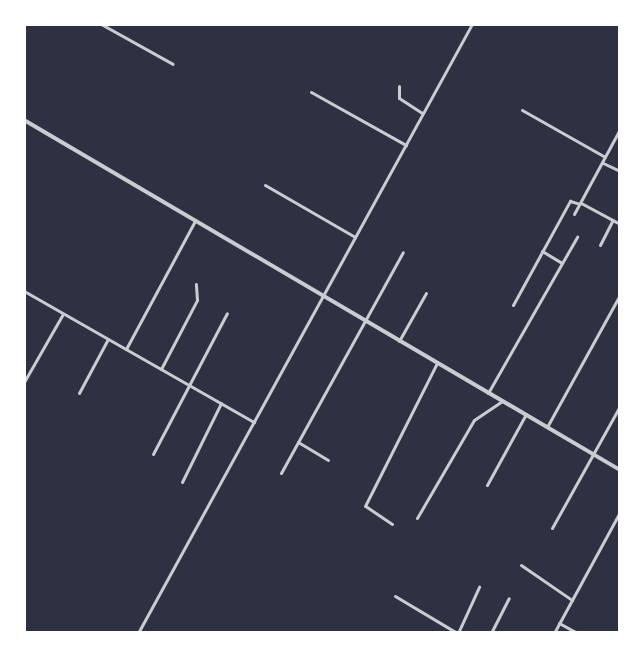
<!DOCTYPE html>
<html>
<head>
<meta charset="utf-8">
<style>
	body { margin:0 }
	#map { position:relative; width:644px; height:657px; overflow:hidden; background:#2d3142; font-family:"Roboto Serif",serif }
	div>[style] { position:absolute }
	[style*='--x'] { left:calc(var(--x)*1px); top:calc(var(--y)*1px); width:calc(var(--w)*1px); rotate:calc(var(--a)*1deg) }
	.minor>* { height:3px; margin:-1.5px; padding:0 1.5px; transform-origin:1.5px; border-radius:1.5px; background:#caccd0 }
	.tertiary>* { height:4px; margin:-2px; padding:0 2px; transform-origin:2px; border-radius:2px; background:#caccd0 }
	span { translate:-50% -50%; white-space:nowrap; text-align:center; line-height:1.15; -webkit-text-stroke:4.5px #fff; paint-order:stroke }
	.frame { position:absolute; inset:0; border:26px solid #fff; pointer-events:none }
</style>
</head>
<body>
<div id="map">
	<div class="minor">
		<div style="--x:101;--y:24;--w:82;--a:29.1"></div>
		<div style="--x:399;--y:86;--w:12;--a:90"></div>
		<div style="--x:399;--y:98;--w:27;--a:33"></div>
		<div style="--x:311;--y:92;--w:109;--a:29.2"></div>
		<div style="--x:522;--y:110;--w:95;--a:29.5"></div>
		<div style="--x:603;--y:163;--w:19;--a:25"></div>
		<div style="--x:265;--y:185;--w:104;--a:30"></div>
		<div style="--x:581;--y:203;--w:44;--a:28.3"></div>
		<div style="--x:574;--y:214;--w:97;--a:-61.6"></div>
		<div style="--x:600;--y:245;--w:28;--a:-63"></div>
		<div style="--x:542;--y:251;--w:23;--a:31"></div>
		<div style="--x:24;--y:291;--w:265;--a:29.7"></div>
		<div style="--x:513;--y:305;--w:119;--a:-61.3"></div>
		<div style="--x:570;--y:201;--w:10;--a:17"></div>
		<div style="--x:399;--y:341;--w:55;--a:-60.6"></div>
		<div style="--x:126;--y:349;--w:145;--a:-61.7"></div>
		<div style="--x:161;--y:369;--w:78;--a:-62.4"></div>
		<div style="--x:197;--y:300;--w:16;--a:-94"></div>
		<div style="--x:24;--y:382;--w:78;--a:-60.2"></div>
		<div style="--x:79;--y:393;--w:61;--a:-61.8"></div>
		<div style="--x:488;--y:393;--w:180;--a:-60.3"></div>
		<div style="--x:547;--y:427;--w:151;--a:-61.1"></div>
		<div style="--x:298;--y:442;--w:35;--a:31"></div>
		<div style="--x:153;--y:454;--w:159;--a:-62.3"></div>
		<div style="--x:281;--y:473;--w:252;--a:-61.1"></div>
		<div style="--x:182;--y:482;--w:88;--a:-63.7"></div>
		<div style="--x:487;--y:485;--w:81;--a:-61.2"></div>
		<div style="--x:417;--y:518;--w:113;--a:-59.8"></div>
		<div style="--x:474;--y:420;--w:34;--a:-34"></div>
		<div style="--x:392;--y:524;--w:32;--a:-146"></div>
		<div style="--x:365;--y:506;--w:160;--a:-63.3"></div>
		<div style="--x:552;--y:528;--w:140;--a:-60.9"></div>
		<div style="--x:521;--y:565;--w:62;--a:34.5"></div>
		<div style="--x:395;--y:596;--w:72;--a:30.8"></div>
		<div style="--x:559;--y:623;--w:21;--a:29"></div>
		<div style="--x:138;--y:633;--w:695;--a:-61.26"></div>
		<div style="--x:458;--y:633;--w:51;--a:-65.5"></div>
		<div style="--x:491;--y:633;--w:39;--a:-63"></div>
		<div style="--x:554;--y:633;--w:138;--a:-61.4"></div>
	</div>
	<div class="tertiary">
		<div style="--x:24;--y:120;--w:691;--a:30.42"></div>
	</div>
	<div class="frame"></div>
</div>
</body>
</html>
